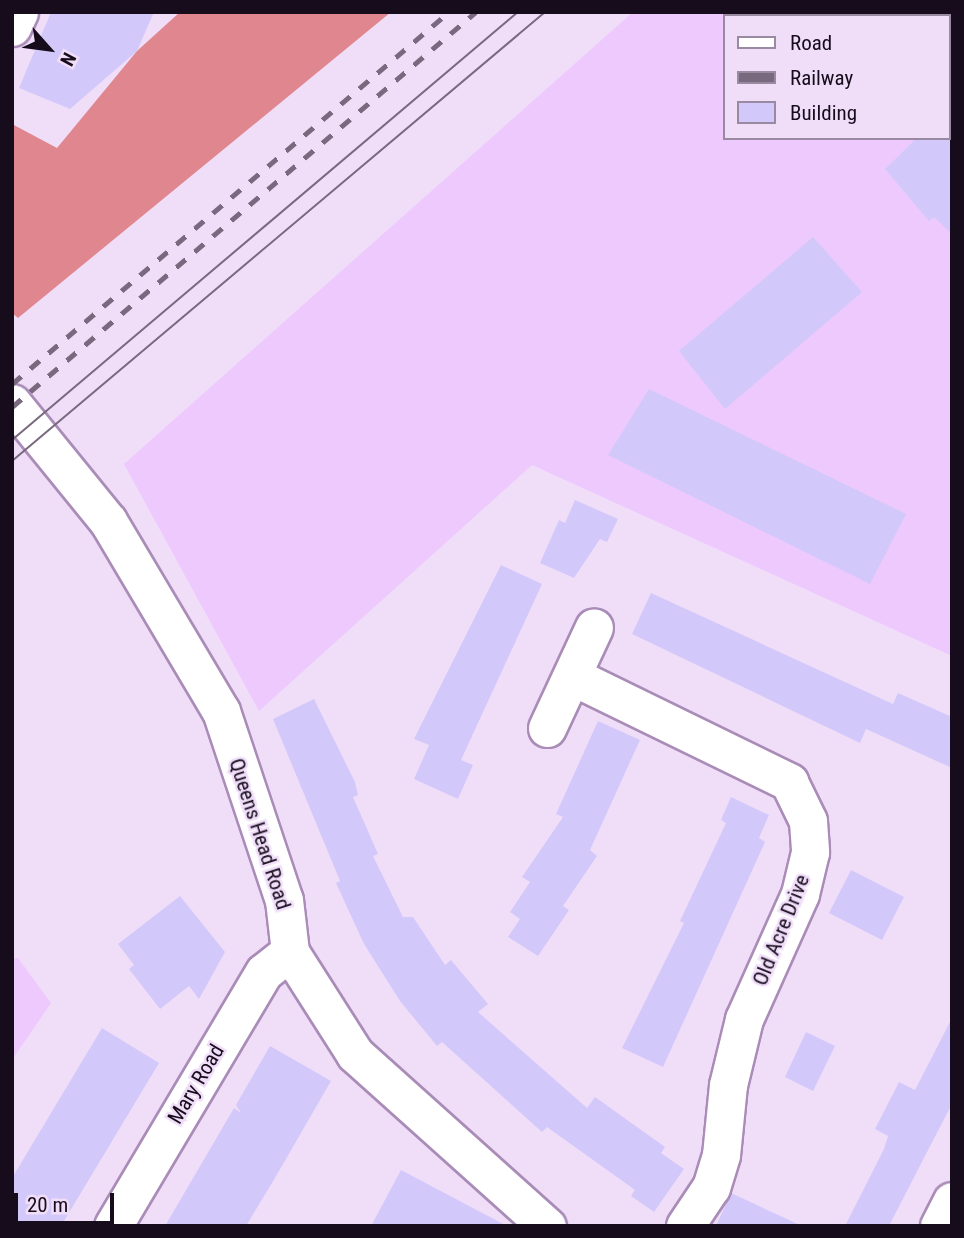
<!DOCTYPE html>
<html>
<head>
<meta charset="utf-8">
<style>
	body { margin:0 }
	#map { position:relative; width:964px; height:1238px; overflow:hidden; background:#f0def9; font-family:"Roboto Condensed",sans-serif }
	div>[style] { position:absolute }
	[style*='--x'] { left:calc(var(--x)*1px); top:calc(var(--y)*1px); width:calc(var(--w)*1px); rotate:calc(var(--a)*1deg) }
	.built>* { inset:0; background:#edc9fe }
	.forest>* { inset:0; background:#e0868e }
	.building>* { inset:0; background:#d3c8fa }
	.roads { filter:drop-shadow(2px 0 #a98cb7) drop-shadow(-2px 0 #a98cb7) drop-shadow(0 2px #a98cb7) drop-shadow(0 -2px #a98cb7) }
	.minor>* { height:37px; margin:-18.5px; padding:0 18.5px; transform-origin:18.5px; border-radius:18.5px; background:#fff }
	.tram>* { height:2px; margin:-1px; padding:0 1px; transform-origin:1px; border-radius:1px; background:#78697e }
	.rail>* { height:5px; margin-top:-2.5px; transform-origin:0; background:repeating-linear-gradient(90deg,#78697e 0 12px,transparent 0 24px) }
	span { translate:-50% -50%; white-space:nowrap; text-align:center; line-height:1.15; -webkit-text-stroke:5px #f0def9; paint-order:stroke }
	.street-label { font-size:21px; color:#170c1c }
	.frame { position:absolute; inset:0; border:14px solid #170c1c; pointer-events:none }
	.legend { position:absolute; left:723px; top:14px; width:228px; height:126px; box-sizing:border-box; background:#f0def9; border:2px solid #998aa1; margin:0; padding:9px 12px; list-style:none; font-size:21px; color:#170c1c }
	.legend li { display:flex; align-items:center; gap:14px; height:35px }
	.legend b { width:35px; border:2px solid #998aa1 }
	.north { position:absolute; left:14px; top:14px; width:70px; height:70px; -webkit-text-stroke:5px #f0def9; paint-order:stroke; rotate:118deg; font-size:19px; font-weight:700; line-height:28px; text-align:center; color:#170c1c }
	.north::after { content:''; display:block; margin:auto; width:24px; height:32px; background:#170c1c; clip-path:polygon(50% 0,100% 100%,50% 72%,0 100%) }
	.scale { position:absolute; left:14px; top:1193px; width:100px; height:32px; box-sizing:border-box; border:4px solid #170c1c; border-top:0; padding-left:9px; font-size:21px; line-height:24px; white-space:nowrap; color:#170c1c; -webkit-text-stroke:5px #f0def9; paint-order:stroke }
</style>
</head>
<body>
<div id="map">
	<div class="built">
		<div style="clip-path:polygon(evenodd,633px 12px,952px 12px,952px 656px,532px 465px,259px 711px,124px 464px,633px 12px,724px 16px,948px 16px,948px 138px,724px 138px,724px 16px)"></div>
		<div style="clip-path:polygon(18px 958px,51px 1003px,12px 1060px,12px 959px)"></div>
	</div>
	<div class="forest">
		<div style="clip-path:polygon(180px 12px,391px 12px,18px 318px,12px 313px,12px 124px,57px 148px,137px 51px)"></div>
	</div>
	<div class="building">
		<div style="clip-path:polygon(51px 12px,154px 12px,137px 51px,70px 109px,19px 88px)"></div>
		<div style="clip-path:polygon(917px 138px,952px 138px,952px 234px,934px 217px,929px 221px,885px 169px)"></div>
		<div style="clip-path:polygon(813px 237px,862px 292px,725px 409px,679px 351px)"></div>
		<div style="clip-path:polygon(649px 389px,906px 514px,870px 584px,608px 455px)"></div>
		<div style="clip-path:polygon(575px 500px,618px 519px,607px 542px,600px 539px,574px 578px,540px 563px,559px 520px,565px 523px)"></div>
		<div style="clip-path:polygon(501px 565px,542px 584px,461px 760px,473px 765px,458px 799px,414px 779px,429px 745px,414px 739px)"></div>
		<div style="clip-path:polygon(651px 593px,893px 704px,898px 693px,952px 717px,952px 768px,866px 729px,860px 743px,632px 634px)"></div>
		<div style="clip-path:polygon(314px 699px,355px 782px,358px 795px,353px 797px,378px 854px,373px 856px,403px 917px,413px 917px,445px 965px,451px 960px,488px 1004px,478px 1012px,587px 1108px,595px 1097px,665px 1147px,661px 1153px,684px 1169px,654px 1212px,631px 1196px,635px 1190px,547px 1127px,542px 1132px,442px 1042px,437px 1046px,400px 1001px,364px 944px,336px 883px,340px 881px,273px 719px)"></div>
		<div style="clip-path:polygon(598px 721px,640px 740px,590px 850px,597px 856px,563px 906px,569px 910px,538px 956px,508px 937px,520px 919px,510px 912px,530px 882px,522px 877px,563px 817px,556px 814px)"></div>
		<div style="clip-path:polygon(731px 797px,769px 815px,759px 838px,765px 842px,663px 1067px,622px 1048px,684px 923px,680px 921px,726px 823px,721px 820px)"></div>
		<div style="clip-path:polygon(851px 870px,904px 897px,882px 940px,829px 913px)"></div>
		<div style="clip-path:polygon(180px 896px,225px 952px,199px 999px,189px 986px,160px 1009px,129px 969px,134px 965px,118px 944px)"></div>
		<div style="clip-path:polygon(952px 1018px,952px 1104px,925px 1156px,889px 1226px,845px 1226px,884px 1149px,888px 1136px,875px 1129px,899px 1082px,915px 1090px)"></div>
		<div style="clip-path:polygon(102px 1028px,159px 1063px,61px 1226px,12px 1226px,12px 1178px)"></div>
		<div style="clip-path:polygon(806px 1032px,835px 1046px,813px 1091px,785px 1077px)"></div>
		<div style="clip-path:polygon(270px 1046px,331px 1081px,275px 1178px,246px 1226px,165px 1226px,234px 1108px,241px 1113px,236px 1105px)"></div>
		<div style="clip-path:polygon(401px 1170px,507px 1226px,371px 1226px)"></div>
		<div style="clip-path:polygon(731px 1193px,802px 1226px,716px 1226px)"></div>
	</div>
	<div class="roads">
		<div class="minor">
			<div style="--x:12;--y:27;--w:17;--a:-65"></div>
			<div style="--x:12;--y:403;--w:152;--a:50.9"></div>
			<div style="--x:108;--y:521;--w:221;--a:59.3"></div>
			<div style="--x:221;--y:711;--w:199;--a:71.6"></div>
			<div style="--x:284;--y:900;--w:52;--a:83.4"></div>
			<div style="--x:290;--y:952;--w:121;--a:57.5"></div>
			<div style="--x:355;--y:1054;--w:258;--a:41.9"></div>
			<div style="--x:572;--y:676;--w:242;--a:26"></div>
			<div style="--x:789;--y:782;--w:43;--a:64"></div>
			<div style="--x:808;--y:821;--w:31;--a:86"></div>
			<div style="--x:810;--y:852;--w:43;--a:103.4"></div>
			<div style="--x:800;--y:894;--w:137;--a:114.1"></div>
			<div style="--x:744;--y:1019;--w:68;--a:103.6"></div>
			<div style="--x:728;--y:1085;--w:70;--a:95.7"></div>
			<div style="--x:721;--y:1155;--w:34;--a:107"></div>
			<div style="--x:711;--y:1187;--w:47;--a:123.7"></div>
			<div style="--x:547;--y:728;--w:111;--a:-65"></div>
			<div style="--x:113;--y:1226;--w:295;--a:-59.3"></div>
			<div style="--x:264;--y:972;--w:33;--a:-38"></div>
			<div style="--x:939;--y:1226;--w:28;--a:-63"></div>
		</div>
	</div>
	<div class="tram">
		<div style="--x:12;--y:440;--w:663;--a:-40.23"></div>
		<div style="--x:12;--y:461;--w:697;--a:-40.11"></div>
	</div>
	<div class="rail">
		<div style="--x:12;--y:384;--w:574;--a:-40.41"></div>
		<div style="--x:12;--y:407;--w:609;--a:-40.41"></div>
	</div>
	<div class="street-label">
		<span style="left:260px;top:834px;rotate:72deg">Queens Head Road</span>
		<span style="left:781px;top:930px;rotate:-68deg">Old Acre Drive</span>
		<span style="left:196px;top:1084px;rotate:-59deg">Mary Road</span>
	</div>
	<div class="frame"></div>
	<ul class="legend">
	<li><b style="height:9px;background:#fff"></b>Road</li>
	<li><b style="height:9px;background:#78697e"></b>Railway</li>
	<li><b style="height:19px;background:#d3c8fa"></b>Building</li>
	</ul>
	<div class="north">N</div>
	<div class="scale">20 m</div>
</div>
</body>
</html>
